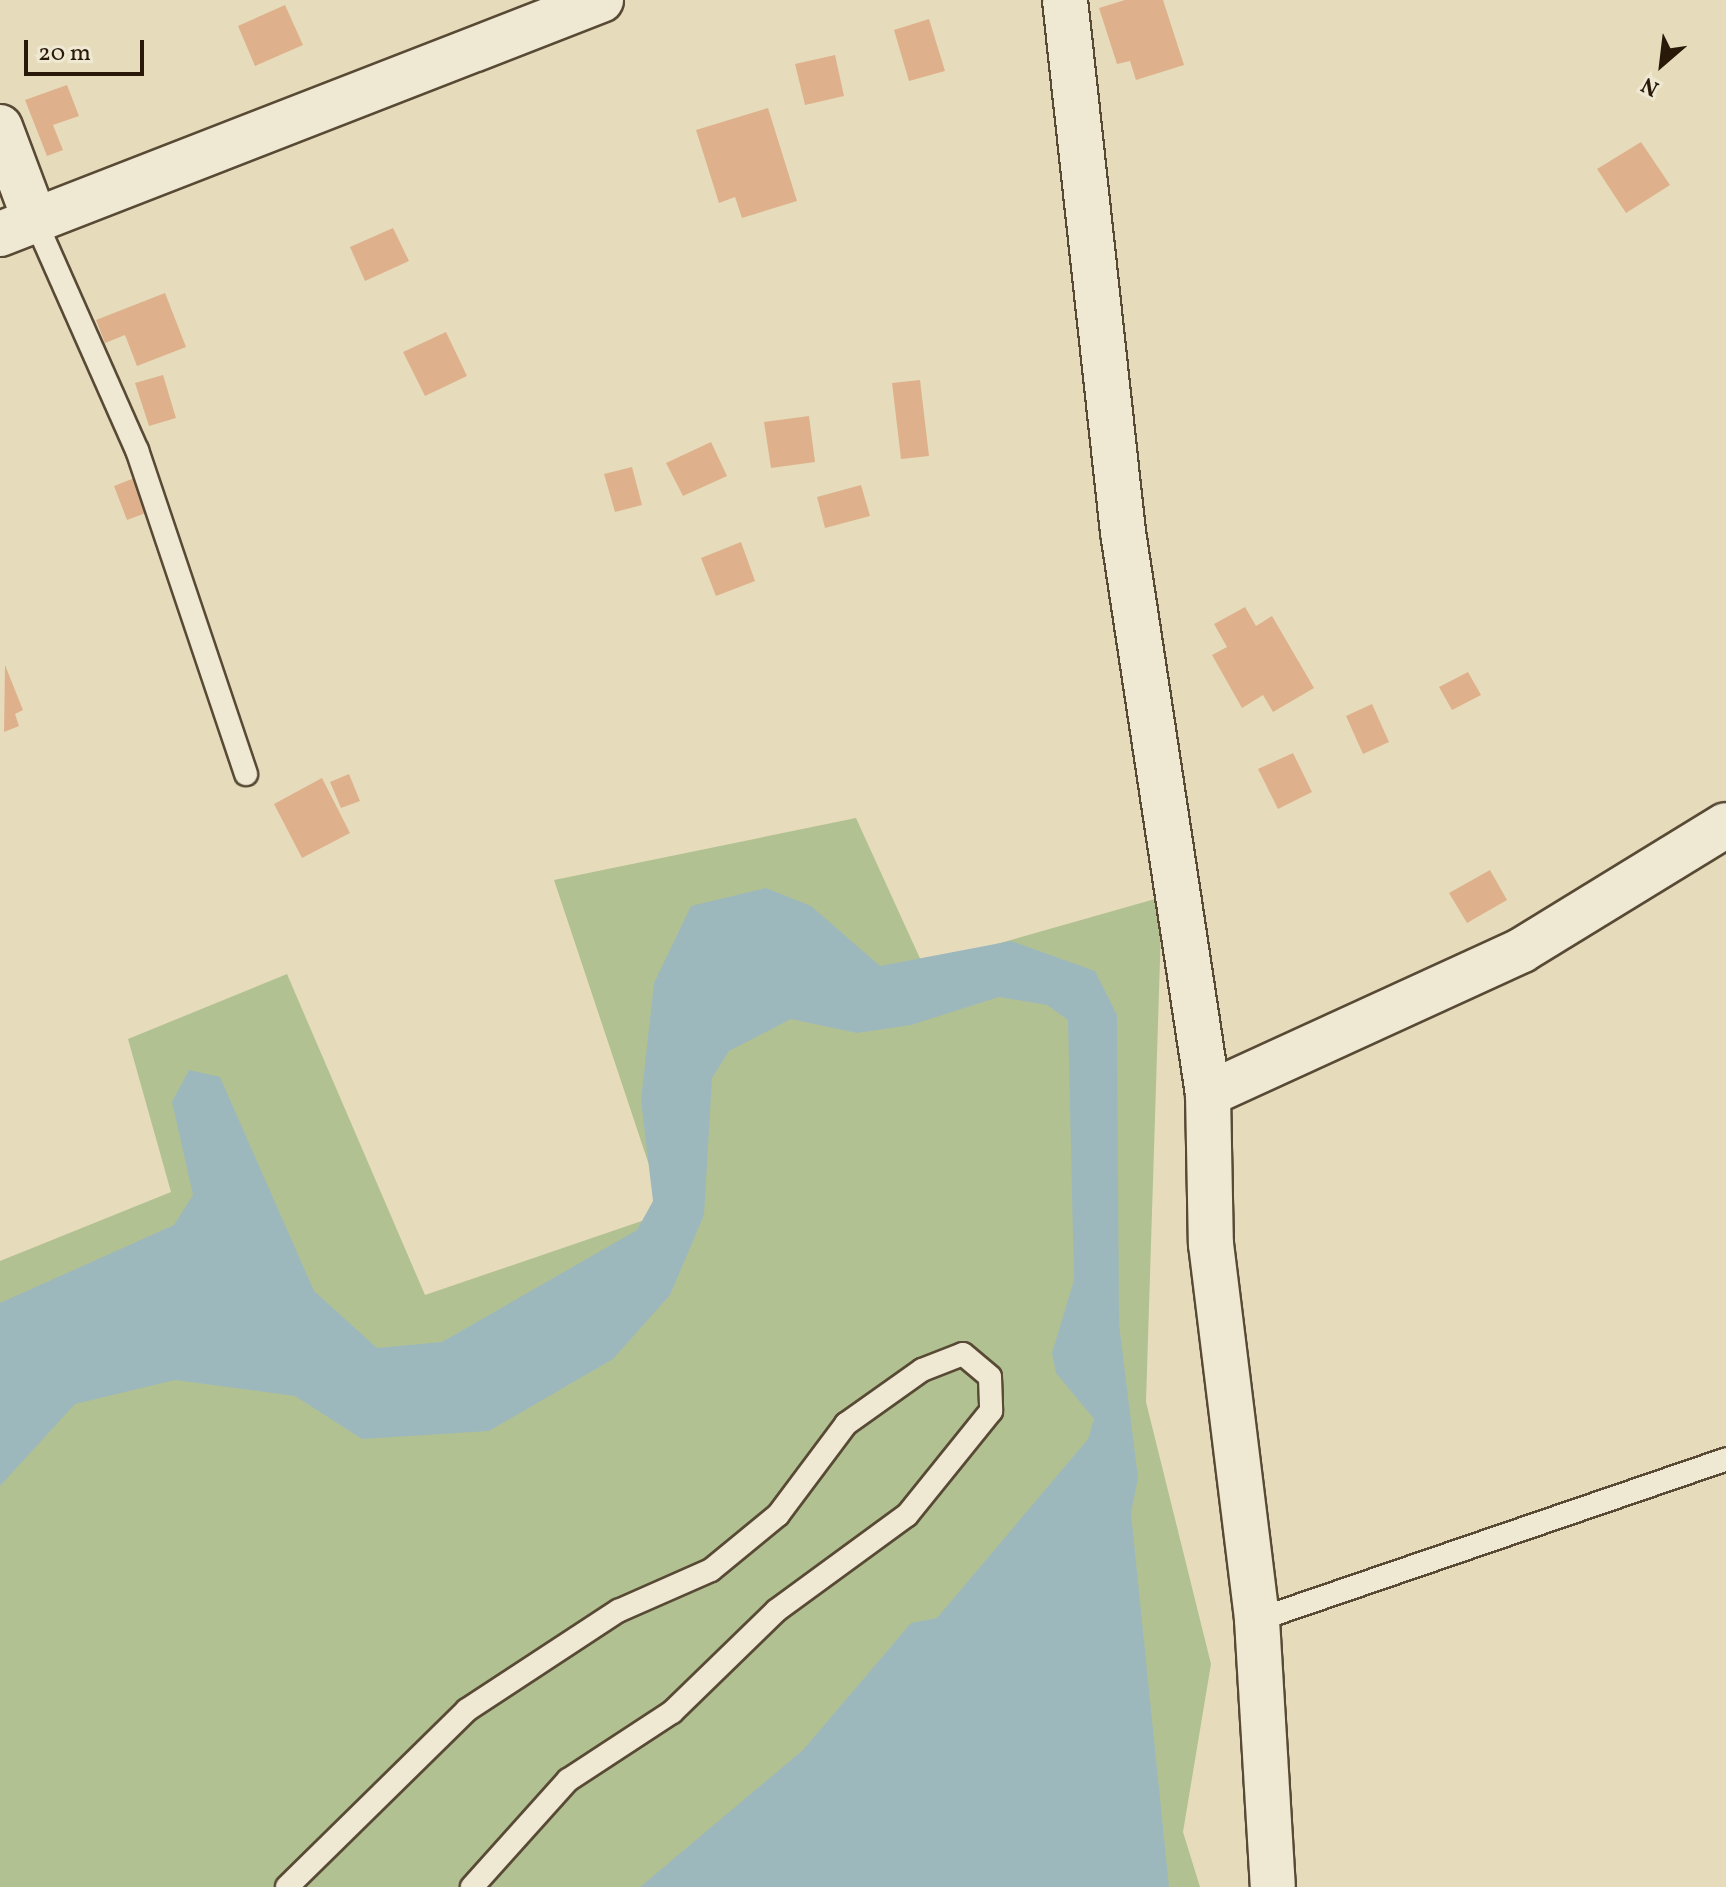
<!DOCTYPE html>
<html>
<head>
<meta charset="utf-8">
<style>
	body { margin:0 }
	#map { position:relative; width:1726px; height:1887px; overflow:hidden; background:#e6dcbb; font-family:Vollkorn,serif }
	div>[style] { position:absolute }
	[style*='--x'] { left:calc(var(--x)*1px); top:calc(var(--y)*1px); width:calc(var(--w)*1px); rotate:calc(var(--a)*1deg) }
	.green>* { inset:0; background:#b2c192 }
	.water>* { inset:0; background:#9db8bd }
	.building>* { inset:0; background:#deb18c }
	.roads { filter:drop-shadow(2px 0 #584a35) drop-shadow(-2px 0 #584a35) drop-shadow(0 2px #584a35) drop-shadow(0 -2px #584a35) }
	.lane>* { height:22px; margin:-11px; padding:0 11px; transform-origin:11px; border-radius:11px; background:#efe8d3 }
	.street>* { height:44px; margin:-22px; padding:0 22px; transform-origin:22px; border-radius:22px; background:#efe8d3 }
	span { translate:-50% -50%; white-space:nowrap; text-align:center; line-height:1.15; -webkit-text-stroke:6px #efe8d3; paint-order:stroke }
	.north { position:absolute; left:1622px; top:24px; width:80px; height:80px; -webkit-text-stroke:6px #efe8d3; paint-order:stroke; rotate:208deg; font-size:22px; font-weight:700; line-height:32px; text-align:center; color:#291908 }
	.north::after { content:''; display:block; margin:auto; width:28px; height:36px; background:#291908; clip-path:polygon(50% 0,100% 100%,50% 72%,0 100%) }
	.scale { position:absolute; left:24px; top:40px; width:120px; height:36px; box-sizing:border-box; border:4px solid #291908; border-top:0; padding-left:10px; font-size:24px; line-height:28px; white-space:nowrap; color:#291908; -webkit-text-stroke:6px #efe8d3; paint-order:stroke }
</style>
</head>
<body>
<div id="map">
	<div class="green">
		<div style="clip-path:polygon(856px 818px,923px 965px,1162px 897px,1146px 1402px,1211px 1664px,1183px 1832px,1200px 1887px,0 1887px,0 1261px,171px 1192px,128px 1039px,287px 974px,425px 1295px,665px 1213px,554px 880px)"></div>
	</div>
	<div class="water">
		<div style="clip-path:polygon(766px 888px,811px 906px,880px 966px,1011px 941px,1095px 971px,1117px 1015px,1119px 1324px,1138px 1478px,1131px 1513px,1169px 1887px,640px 1887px,803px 1750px,911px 1623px,937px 1618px,1088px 1439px,1094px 1419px,1056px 1373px,1052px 1353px,1074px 1280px,1068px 1020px,1047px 1005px,999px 997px,911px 1025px,857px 1033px,791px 1019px,729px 1051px,712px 1078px,704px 1215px,670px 1295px,613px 1359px,489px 1431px,362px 1439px,295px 1396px,175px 1380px,75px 1404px,0 1486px,0 1303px,174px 1225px,193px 1195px,172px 1102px,189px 1070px,220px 1077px,314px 1291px,377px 1348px,442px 1342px,637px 1230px,653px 1201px,641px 1100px,654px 983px,691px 906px)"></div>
	</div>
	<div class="building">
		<div style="clip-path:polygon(1125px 0,1163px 0,1184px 65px,1136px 80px,1130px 61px,1117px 64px,1099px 8px)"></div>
		<div style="clip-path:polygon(285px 5px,303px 45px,255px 66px,238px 26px)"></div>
		<div style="clip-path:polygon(929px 19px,945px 71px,909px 81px,894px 30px)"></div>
		<div style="clip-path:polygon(835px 55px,844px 96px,805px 105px,795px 64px)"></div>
		<div style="clip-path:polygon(67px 85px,79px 116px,53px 125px,63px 150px,47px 156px,25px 100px)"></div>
		<div style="clip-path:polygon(768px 108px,797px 201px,742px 218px,735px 197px,719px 203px,696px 130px)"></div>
		<div style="clip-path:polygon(1641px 142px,1670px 185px,1626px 213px,1597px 169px)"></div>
		<div style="clip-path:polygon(393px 228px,409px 261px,365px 281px,350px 247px)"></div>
		<div style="clip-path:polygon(165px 293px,186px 347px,137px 366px,125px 335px,105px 343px,96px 320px)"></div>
		<div style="clip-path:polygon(446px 332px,467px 376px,425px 396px,403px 352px)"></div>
		<div style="clip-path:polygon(163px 375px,176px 418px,149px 426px,135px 383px)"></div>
		<div style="clip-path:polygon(920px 380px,929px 456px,901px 459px,892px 383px)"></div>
		<div style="clip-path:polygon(809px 416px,815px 462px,771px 468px,764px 422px)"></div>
		<div style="clip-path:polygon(711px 442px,727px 476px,683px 496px,666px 463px)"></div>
		<div style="clip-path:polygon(632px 467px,642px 505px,615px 512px,604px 474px)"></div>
		<div style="clip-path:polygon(137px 477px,151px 511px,127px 520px,114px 486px)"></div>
		<div style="clip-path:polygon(861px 485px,870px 516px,825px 528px,817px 497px)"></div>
		<div style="clip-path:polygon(741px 542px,755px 581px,716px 596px,701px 558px)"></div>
		<div style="clip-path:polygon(1245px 607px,1256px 626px,1272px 616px,1314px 688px,1273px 712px,1263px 695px,1242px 708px,1212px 655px,1227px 647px,1214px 624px)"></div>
		<div style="clip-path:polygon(5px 665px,23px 710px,15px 714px,19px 726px,4px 732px)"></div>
		<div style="clip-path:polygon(1468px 672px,1481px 695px,1452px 710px,1439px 687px)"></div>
		<div style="clip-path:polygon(1372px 704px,1389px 742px,1363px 754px,1346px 716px)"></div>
		<div style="clip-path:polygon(1293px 753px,1312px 792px,1278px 809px,1258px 769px)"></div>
		<div style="clip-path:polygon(349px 774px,360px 801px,341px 808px,330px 782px)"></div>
		<div style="clip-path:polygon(322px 778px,350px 833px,302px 858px,274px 804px)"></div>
		<div style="clip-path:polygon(1490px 870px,1507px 900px,1467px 923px,1449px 893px)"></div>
	</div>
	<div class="roads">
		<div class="lane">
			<div style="--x:35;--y:220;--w:252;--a:66.1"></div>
			<div style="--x:137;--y:450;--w:342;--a:71.4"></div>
			<div style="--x:1257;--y:1620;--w:496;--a:-18.9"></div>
			<div style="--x:287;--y:1887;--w:252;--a:-44.5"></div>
			<div style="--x:467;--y:1710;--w:181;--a:-33.3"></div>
			<div style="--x:618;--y:1611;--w:102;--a:-23.8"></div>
			<div style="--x:711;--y:1570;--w:87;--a:-39.4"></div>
			<div style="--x:778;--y:1515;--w:114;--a:-53.2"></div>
			<div style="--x:846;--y:1424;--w:93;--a:-35.4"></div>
			<div style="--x:922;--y:1370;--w:44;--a:-21.3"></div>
			<div style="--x:963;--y:1354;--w:35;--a:40"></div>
			<div style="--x:990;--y:1377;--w:34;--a:88"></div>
			<div style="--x:991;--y:1411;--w:134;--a:128.9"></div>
			<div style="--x:907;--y:1515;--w:162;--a:143.8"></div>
			<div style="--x:776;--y:1611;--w:145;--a:135.8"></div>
			<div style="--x:672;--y:1712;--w:124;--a:146.8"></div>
			<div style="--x:568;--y:1780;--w:144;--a:131.9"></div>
		</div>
		<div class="street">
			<div style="--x:1065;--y:0;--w:535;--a:83.78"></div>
			<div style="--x:1123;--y:532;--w:568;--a:81.4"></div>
			<div style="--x:1208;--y:1094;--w:150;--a:88.9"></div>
			<div style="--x:1211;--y:1244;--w:379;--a:83"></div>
			<div style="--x:1257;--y:1620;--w:267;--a:86.6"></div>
			<div style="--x:0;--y:127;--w:99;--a:69.4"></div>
			<div style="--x:0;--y:234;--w:645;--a:-21.27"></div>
			<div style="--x:1208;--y:1094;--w:345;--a:-24.6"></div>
			<div style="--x:1522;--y:950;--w:239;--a:-31.5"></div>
		</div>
	</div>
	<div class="north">N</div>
	<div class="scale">20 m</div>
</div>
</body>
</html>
